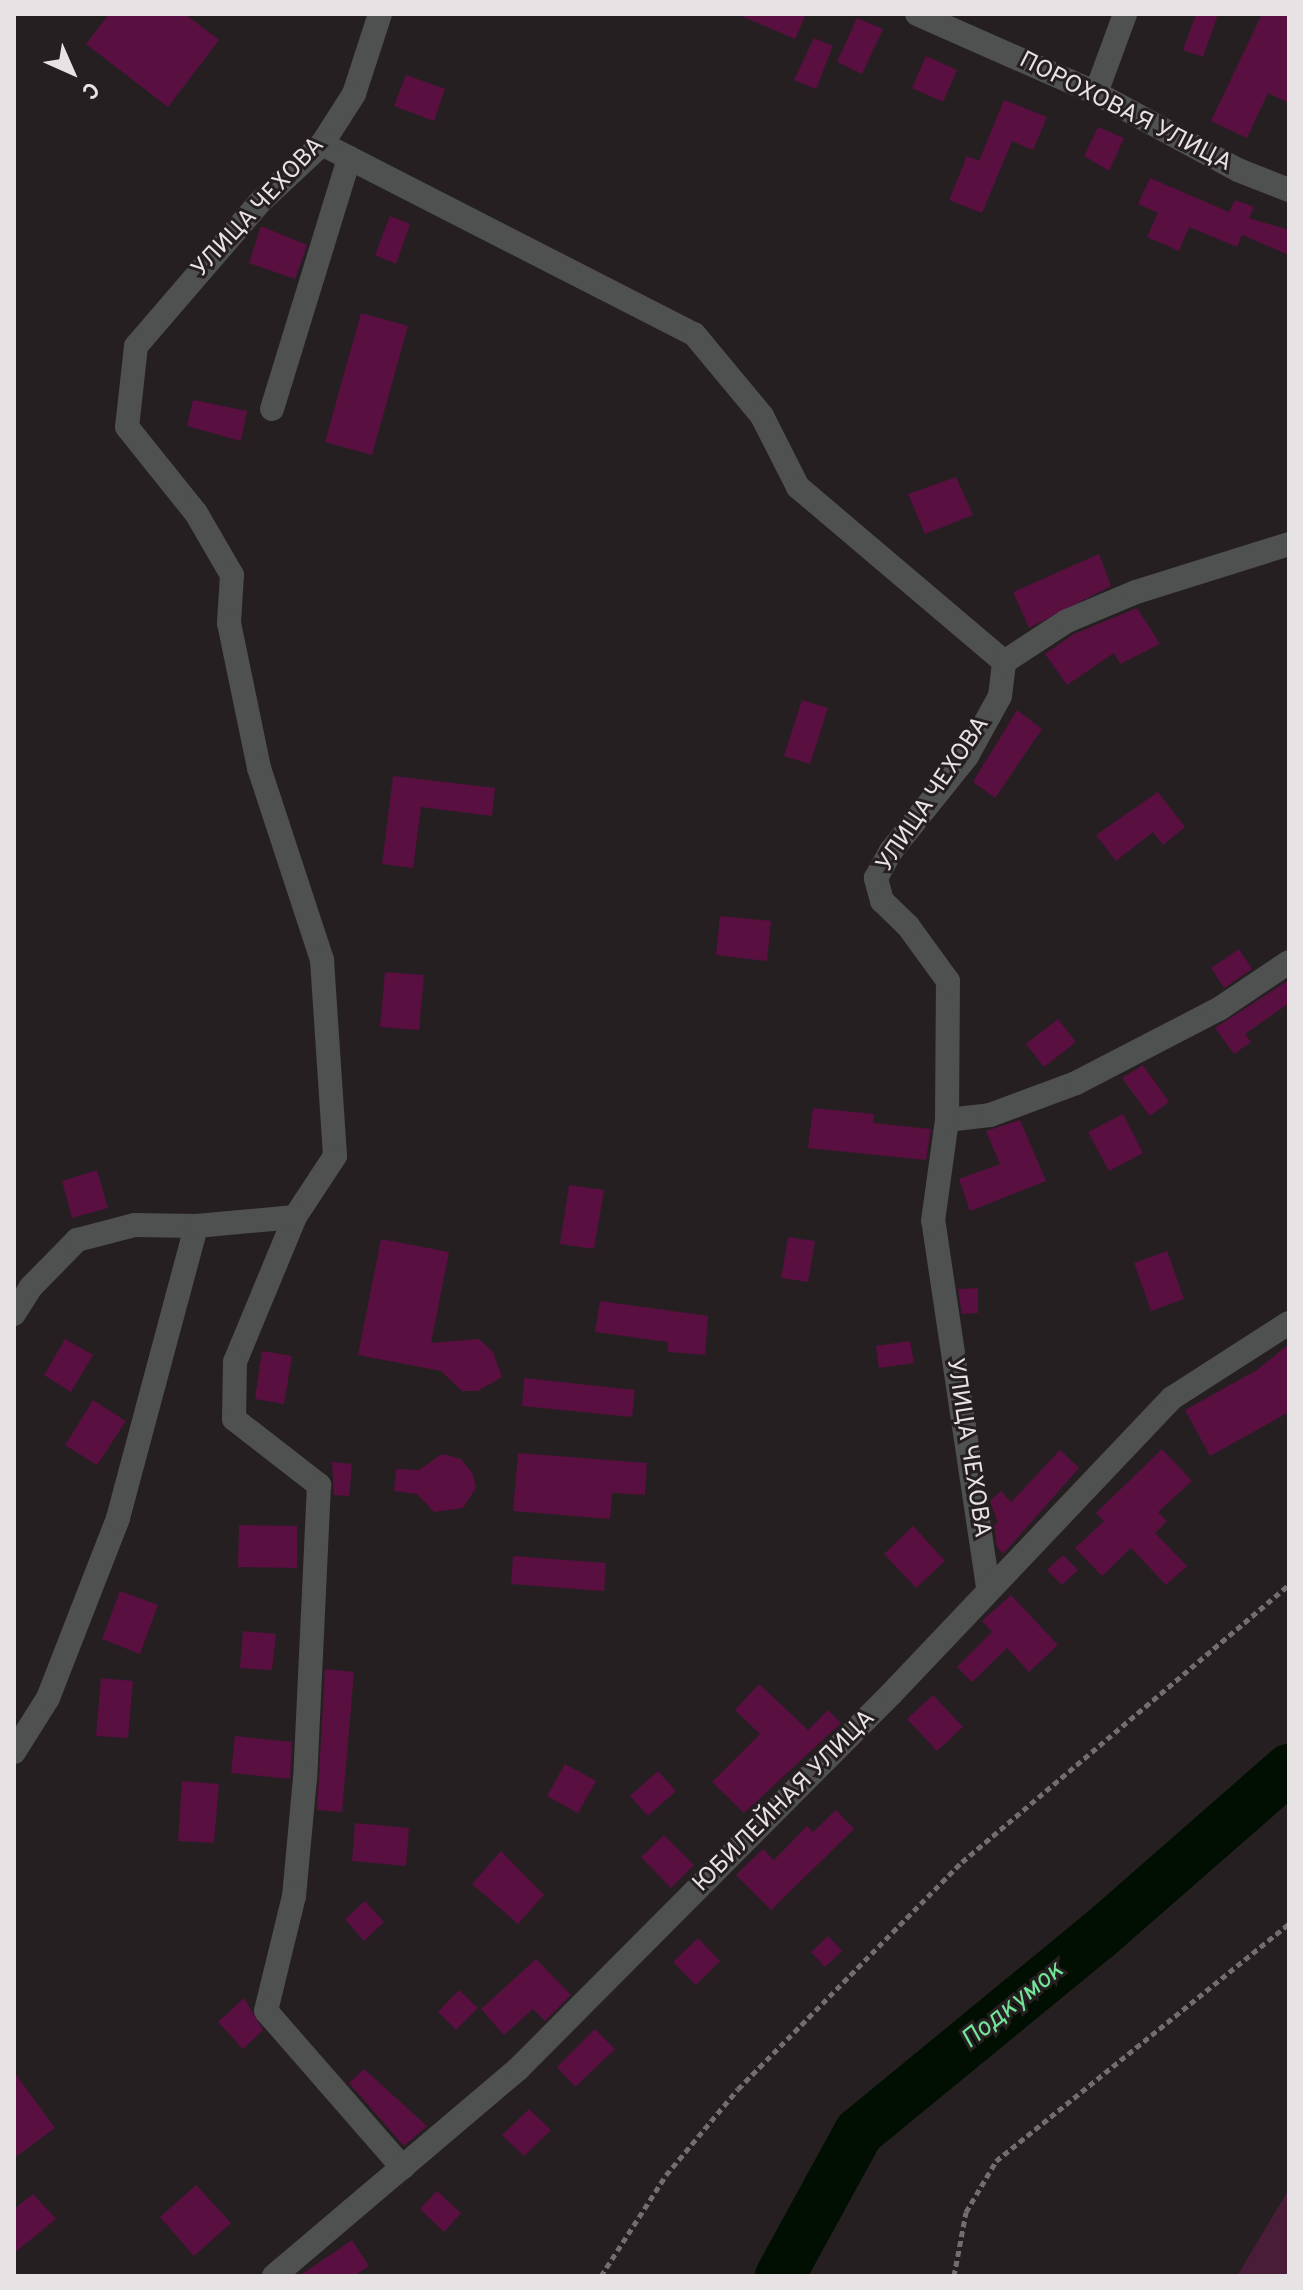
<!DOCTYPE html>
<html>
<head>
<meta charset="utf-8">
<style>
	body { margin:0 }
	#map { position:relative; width:1303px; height:2290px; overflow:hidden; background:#261f22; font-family:Overpass,sans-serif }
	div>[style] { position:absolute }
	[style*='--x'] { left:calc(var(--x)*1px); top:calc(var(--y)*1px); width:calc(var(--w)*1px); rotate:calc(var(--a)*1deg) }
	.green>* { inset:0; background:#491d37 }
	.river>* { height:50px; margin:-25px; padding:0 25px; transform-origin:25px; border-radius:25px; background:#000f02 }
	.building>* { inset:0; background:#590f40 }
	.path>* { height:5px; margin-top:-2.5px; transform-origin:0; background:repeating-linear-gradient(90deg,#736d6f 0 6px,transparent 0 10px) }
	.minor>* { height:24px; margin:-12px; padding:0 12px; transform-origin:12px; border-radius:12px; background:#4e514f }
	span { translate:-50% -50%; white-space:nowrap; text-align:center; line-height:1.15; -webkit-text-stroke:6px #261f22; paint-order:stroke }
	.street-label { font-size:24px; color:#e7e2e4 }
	.water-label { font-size:26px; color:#74e499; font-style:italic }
	.frame { position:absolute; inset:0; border:16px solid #e7e2e4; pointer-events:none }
	.north { position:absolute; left:32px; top:32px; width:80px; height:80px; -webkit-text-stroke:6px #261f22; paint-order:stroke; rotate:135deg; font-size:22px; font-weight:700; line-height:32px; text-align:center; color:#e7e2e4 }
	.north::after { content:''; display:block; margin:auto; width:28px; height:36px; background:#e7e2e4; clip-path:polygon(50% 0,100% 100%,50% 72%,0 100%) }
</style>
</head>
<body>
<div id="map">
	<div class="green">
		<div style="clip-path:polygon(1289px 2189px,1289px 2276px,1237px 2276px)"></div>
	</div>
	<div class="river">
		<div style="--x:780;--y:2276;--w:164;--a:-61.3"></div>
		<div style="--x:859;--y:2132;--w:309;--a:-39.4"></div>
		<div style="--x:1098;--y:1936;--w:254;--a:-41.2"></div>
	</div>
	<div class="building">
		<div style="clip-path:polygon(109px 14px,185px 14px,219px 40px,168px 107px,86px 44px)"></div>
		<div style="clip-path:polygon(737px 14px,806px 14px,795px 39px)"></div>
		<div style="clip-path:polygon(1196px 14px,1218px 14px,1203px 57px,1183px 50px)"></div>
		<div style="clip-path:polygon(1262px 14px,1289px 14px,1289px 103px,1268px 93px,1247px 138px,1211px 121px)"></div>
		<div style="clip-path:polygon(857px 18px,883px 29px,862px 74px,837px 62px)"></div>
		<div style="clip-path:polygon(814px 38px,833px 46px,816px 89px,794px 80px)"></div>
		<div style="clip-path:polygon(926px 56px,957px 70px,943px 102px,912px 88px)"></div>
		<div style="clip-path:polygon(406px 75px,445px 89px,434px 121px,394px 106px)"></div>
		<div style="clip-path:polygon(1004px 100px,1047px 117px,1033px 150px,1012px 141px,982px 213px,949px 200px,967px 156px,979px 161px)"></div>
		<div style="clip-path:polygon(1098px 127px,1124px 138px,1109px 171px,1084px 156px)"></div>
		<div style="clip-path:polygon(1150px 178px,1229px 212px,1235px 200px,1254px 207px,1249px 218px,1289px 230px,1289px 255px,1242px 235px,1237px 247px,1189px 227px,1179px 251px,1147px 237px,1158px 213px,1138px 204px)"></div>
		<div style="clip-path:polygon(390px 216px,410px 224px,396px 264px,375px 255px)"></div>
		<div style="clip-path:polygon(261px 226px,307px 245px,295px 279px,249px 263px)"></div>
		<div style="clip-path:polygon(361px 313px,408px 326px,372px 455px,325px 442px)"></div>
		<div style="clip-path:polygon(193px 400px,247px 411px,241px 441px,187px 426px)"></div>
		<div style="clip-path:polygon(956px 477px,973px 515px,925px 534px,908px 494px)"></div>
		<div style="clip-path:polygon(1099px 554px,1111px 586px,1029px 628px,1013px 592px)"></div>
		<div style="clip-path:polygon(1137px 608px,1160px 644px,1120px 664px,1114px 653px,1067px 685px,1045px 654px,1074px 634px)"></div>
		<div style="clip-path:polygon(802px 700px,828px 708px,810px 764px,784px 756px)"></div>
		<div style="clip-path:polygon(1017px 710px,1042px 729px,995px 798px,973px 782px)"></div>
		<div style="clip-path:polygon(393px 776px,495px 788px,492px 816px,421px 807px,413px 868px,382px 864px)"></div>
		<div style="clip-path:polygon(1158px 792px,1185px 827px,1163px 845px,1153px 832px,1116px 861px,1096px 835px)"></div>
		<div style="clip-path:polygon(720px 916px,771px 921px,767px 961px,716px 955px)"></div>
		<div style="clip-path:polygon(1239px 949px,1252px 969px,1224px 988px,1211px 968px)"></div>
		<div style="clip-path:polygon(385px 972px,424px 975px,419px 1030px,380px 1027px)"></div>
		<div style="clip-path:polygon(1289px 980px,1289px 1003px,1245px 1034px,1251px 1042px,1234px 1054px,1215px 1028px)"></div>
		<div style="clip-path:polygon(1058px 1019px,1076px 1042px,1044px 1067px,1026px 1044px)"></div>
		<div style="clip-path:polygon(1143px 1065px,1169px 1102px,1150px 1116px,1122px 1078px)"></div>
		<div style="clip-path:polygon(813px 1108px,874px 1114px,873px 1123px,931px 1129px,926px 1160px,808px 1148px)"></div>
		<div style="clip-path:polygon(1123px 1114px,1143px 1153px,1109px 1171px,1088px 1132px)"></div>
		<div style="clip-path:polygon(1020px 1120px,1046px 1181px,970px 1211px,959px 1179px,1000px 1164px,986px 1131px)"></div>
		<div style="clip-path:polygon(97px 1170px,108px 1208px,72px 1218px,62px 1181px)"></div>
		<div style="clip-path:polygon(569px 1185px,604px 1190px,594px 1249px,560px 1244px)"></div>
		<div style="clip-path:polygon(788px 1237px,815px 1241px,808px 1282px,781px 1278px)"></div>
		<div style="clip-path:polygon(381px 1239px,449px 1252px,431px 1343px,479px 1339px,493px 1352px,502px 1377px,478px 1391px,462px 1391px,441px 1371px,358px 1355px)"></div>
		<div style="clip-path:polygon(1167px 1251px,1184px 1299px,1151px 1311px,1134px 1263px)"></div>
		<div style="clip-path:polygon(978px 1288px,978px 1313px,962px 1314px,958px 1289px)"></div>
		<div style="clip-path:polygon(600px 1301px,708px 1316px,705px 1355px,668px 1352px,668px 1342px,595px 1332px)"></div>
		<div style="clip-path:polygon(65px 1339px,93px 1355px,71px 1392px,44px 1375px)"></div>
		<div style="clip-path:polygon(910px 1341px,914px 1363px,879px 1368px,876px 1346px)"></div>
		<div style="clip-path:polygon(1289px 1344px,1289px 1412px,1210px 1456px,1185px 1410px,1257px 1370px)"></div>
		<div style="clip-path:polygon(262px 1351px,292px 1356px,284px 1404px,255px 1399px)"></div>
		<div style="clip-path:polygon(524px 1378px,635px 1390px,632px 1417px,522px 1406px)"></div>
		<div style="clip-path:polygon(93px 1400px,126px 1421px,97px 1465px,65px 1445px)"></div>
		<div style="clip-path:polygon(1162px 1449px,1192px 1481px,1158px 1512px,1167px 1521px,1155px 1533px,1187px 1566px,1166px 1585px,1131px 1548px,1102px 1576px,1075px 1548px,1104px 1521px,1096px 1513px)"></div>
		<div style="clip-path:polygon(1060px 1450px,1079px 1468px,1003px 1554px,997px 1547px,994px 1526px,998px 1523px,990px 1501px,1001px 1491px,1011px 1502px)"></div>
		<div style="clip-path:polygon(518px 1453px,647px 1463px,645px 1495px,612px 1493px,610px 1519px,513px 1511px)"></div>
		<div style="clip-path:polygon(442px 1454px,461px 1459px,473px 1474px,476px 1488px,463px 1508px,434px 1512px,417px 1494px,394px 1491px,396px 1469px,419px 1470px)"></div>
		<div style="clip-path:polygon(332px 1462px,352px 1464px,349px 1496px,334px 1495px)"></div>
		<div style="clip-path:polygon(239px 1525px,297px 1526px,297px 1568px,238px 1567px)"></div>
		<div style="clip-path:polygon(913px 1526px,945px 1561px,916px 1588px,884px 1554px)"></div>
		<div style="clip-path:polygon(1063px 1555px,1078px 1570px,1062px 1585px,1047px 1570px)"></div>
		<div style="clip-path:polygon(513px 1556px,606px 1563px,604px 1591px,511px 1584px)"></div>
		<div style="clip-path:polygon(120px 1591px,158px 1605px,140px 1654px,102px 1639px)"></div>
		<div style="clip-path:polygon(1011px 1595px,1058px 1645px,1029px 1672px,1007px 1648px,972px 1682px,957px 1667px,992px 1632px,982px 1621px)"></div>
		<div style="clip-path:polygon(243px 1631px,276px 1634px,272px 1670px,240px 1668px)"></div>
		<div style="clip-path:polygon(325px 1669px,354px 1672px,342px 1812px,317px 1810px)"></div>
		<div style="clip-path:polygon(101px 1678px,133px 1681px,128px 1738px,96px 1736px)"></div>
		<div style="clip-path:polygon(759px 1684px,808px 1730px,828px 1710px,841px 1723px,744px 1813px,712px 1782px,760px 1734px,735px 1710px)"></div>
		<div style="clip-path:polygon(933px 1695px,963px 1727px,937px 1751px,907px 1719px)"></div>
		<div style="clip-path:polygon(235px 1736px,292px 1742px,290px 1779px,231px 1773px)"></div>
		<div style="clip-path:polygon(565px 1764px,596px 1781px,578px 1813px,547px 1796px)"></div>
		<div style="clip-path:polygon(658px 1771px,676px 1791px,648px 1816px,630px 1796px)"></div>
		<div style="clip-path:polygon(182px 1781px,219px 1784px,214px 1843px,178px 1841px)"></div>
		<div style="clip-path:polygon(836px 1810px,854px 1829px,771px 1910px,736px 1875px,763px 1849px,774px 1860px,807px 1826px,813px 1832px)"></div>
		<div style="clip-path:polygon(355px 1823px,409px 1828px,406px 1866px,352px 1861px)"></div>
		<div style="clip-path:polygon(664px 1835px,694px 1865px,671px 1888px,641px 1857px)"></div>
		<div style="clip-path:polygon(501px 1851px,544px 1895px,518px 1924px,472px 1884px)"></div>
		<div style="clip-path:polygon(365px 1901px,384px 1922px,364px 1941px,345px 1919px)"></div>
		<div style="clip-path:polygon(828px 1936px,842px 1951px,825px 1967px,811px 1952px)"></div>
		<div style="clip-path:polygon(698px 1938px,720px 1961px,696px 1985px,673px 1962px)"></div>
		<div style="clip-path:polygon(536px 1959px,571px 1995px,545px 2021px,533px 2009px,504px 2035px,481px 2009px)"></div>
		<div style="clip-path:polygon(459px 1990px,478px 2008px,456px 2030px,438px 2012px)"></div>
		<div style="clip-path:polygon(244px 1998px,263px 2030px,243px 2049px,218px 2022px)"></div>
		<div style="clip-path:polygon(595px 2029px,615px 2049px,575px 2087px,557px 2067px)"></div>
		<div style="clip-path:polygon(364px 2069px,427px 2126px,404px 2146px,349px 2083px)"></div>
		<div style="clip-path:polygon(14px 2072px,55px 2128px,14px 2158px)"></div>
		<div style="clip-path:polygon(529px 2109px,551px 2130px,524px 2156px,502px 2135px)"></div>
		<div style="clip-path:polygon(196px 2185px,231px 2223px,194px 2256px,160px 2217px)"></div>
		<div style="clip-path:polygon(437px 2191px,461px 2213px,444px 2232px,420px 2209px)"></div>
		<div style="clip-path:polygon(33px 2194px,56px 2219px,14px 2253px,14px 2209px)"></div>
		<div style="clip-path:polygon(352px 2240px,369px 2266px,354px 2276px,299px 2276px)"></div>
	</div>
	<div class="path">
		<div style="--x:601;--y:2276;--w:120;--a:-57.2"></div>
		<div style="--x:666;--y:2175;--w:112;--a:-50.1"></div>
		<div style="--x:738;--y:2089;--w:319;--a:-45.4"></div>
		<div style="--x:962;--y:1862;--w:429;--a:-40.3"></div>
		<div style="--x:954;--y:2276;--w:65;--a:-79.4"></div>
		<div style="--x:966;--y:2212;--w:59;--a:-59.5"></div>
		<div style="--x:996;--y:2161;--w:377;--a:-39"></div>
	</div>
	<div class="minor">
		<div style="--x:380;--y:14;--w:84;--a:108"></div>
		<div style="--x:354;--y:94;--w:59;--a:122.6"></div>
		<div style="--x:322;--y:144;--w:85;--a:136.9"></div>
		<div style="--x:260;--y:202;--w:190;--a:130.7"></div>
		<div style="--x:136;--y:346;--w:81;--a:96.3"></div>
		<div style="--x:127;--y:427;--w:110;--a:51.3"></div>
		<div style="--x:196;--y:513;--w:72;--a:59.9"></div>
		<div style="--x:232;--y:575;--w:48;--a:93.6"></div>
		<div style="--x:229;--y:623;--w:148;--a:78.3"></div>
		<div style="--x:259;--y:768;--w:202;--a:71.8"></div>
		<div style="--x:322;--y:960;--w:196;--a:86.2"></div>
		<div style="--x:335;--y:1156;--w:73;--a:123.3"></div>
		<div style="--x:295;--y:1217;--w:157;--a:112.5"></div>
		<div style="--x:235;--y:1362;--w:57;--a:91"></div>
		<div style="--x:234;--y:1419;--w:108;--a:37.8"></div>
		<div style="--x:319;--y:1485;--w:293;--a:92.7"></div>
		<div style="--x:305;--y:1778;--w:119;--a:95.3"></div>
		<div style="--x:294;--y:1896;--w:118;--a:103.7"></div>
		<div style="--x:266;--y:2011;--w:208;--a:48.9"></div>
		<div style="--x:917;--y:14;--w:196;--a:23.8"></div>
		<div style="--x:1096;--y:93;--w:162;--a:28.5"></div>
		<div style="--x:1238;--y:170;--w:55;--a:21.4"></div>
		<div style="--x:1096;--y:93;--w:84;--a:-69.8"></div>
		<div style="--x:322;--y:144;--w:418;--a:27.1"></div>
		<div style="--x:694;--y:334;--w:107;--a:50.3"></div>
		<div style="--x:762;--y:416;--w:80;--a:63.1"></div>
		<div style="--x:798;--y:487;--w:270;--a:40.3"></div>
		<div style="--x:272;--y:409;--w:263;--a:-72.9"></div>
		<div style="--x:947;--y:1120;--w:43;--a:-6.6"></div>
		<div style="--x:990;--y:1115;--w:92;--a:-20.4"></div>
		<div style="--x:1076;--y:1083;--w:161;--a:-27.4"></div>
		<div style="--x:1219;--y:1009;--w:84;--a:-33.9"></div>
		<div style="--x:14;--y:1314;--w:32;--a:-58"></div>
		<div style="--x:31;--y:1287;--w:66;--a:-45.6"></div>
		<div style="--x:77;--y:1240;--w:60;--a:-14.5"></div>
		<div style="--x:135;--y:1225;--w:61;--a:0.9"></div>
		<div style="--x:988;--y:1587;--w:370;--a:-98.5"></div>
		<div style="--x:933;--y:1221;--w:102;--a:-82.1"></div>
		<div style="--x:947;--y:1120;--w:139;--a:-89.6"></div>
		<div style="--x:948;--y:981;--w:68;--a:-126"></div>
		<div style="--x:908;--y:926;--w:36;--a:-136"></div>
		<div style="--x:882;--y:901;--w:24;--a:-105"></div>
		<div style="--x:876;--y:878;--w:31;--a:-61"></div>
		<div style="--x:891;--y:851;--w:122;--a:-51.3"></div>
		<div style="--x:967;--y:756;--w:68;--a:-61.2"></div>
		<div style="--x:1000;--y:696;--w:34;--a:-83"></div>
		<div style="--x:1004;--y:662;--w:75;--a:-33.1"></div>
		<div style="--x:1067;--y:621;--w:75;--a:-22.8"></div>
		<div style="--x:1136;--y:592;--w:160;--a:-17.4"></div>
		<div style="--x:14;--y:1752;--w:64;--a:-57.8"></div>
		<div style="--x:48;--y:1698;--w:193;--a:-68.7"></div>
		<div style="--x:118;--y:1518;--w:302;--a:-75"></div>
		<div style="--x:196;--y:1226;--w:99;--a:-5.2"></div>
		<div style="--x:274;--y:2276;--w:320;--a:-40.3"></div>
		<div style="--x:518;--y:2069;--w:530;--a:-45.15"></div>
		<div style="--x:892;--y:1693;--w:407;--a:-46.5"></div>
		<div style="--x:1172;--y:1398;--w:139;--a:-32.7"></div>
	</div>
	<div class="street-label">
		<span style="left:1125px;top:113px;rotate:27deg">ПОРОХОВАЯ УЛИЦА</span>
		<span style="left:259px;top:208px;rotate:-47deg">УЛИЦА ЧЕХОВА</span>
		<span style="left:934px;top:795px;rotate:-56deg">УЛИЦА ЧЕХОВА</span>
		<span style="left:967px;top:1448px;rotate:81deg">УЛИЦА ЧЕХОВА</span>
		<span style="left:785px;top:1802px;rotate:-45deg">ЮБИЛЕЙНАЯ УЛИЦА</span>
	</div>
	<div class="water-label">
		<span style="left:1013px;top:2006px;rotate:-39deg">Подкумок</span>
	</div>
	<div class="frame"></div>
	<div class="north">С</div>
</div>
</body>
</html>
